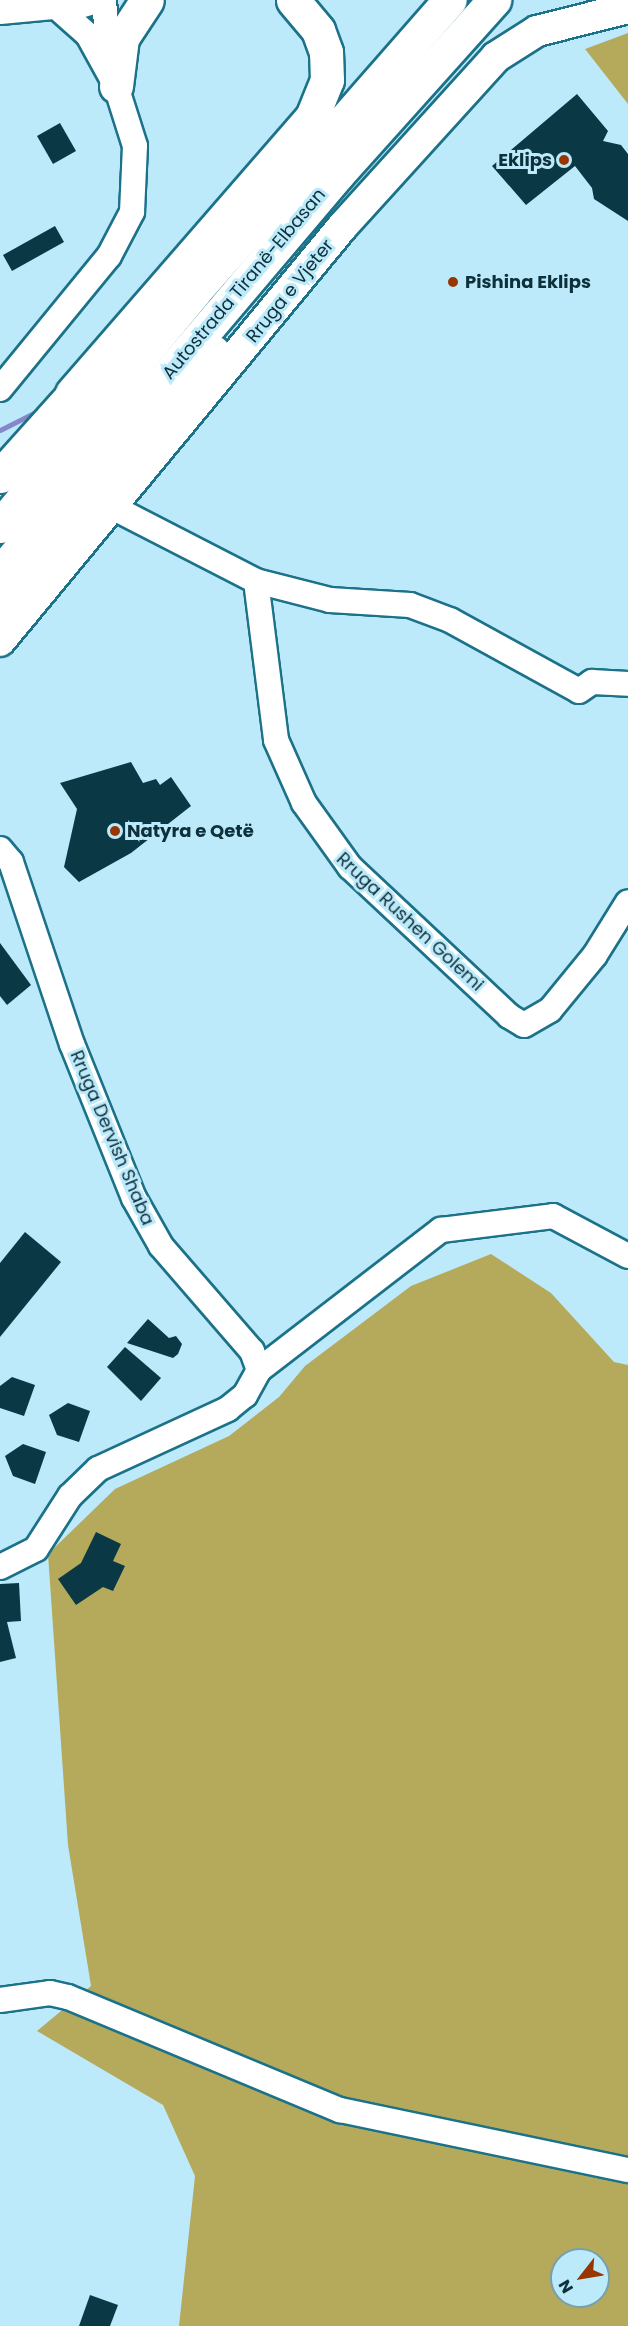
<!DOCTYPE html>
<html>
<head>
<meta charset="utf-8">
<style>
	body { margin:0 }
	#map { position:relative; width:628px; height:2326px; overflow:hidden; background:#bdeafa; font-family:Poppins,sans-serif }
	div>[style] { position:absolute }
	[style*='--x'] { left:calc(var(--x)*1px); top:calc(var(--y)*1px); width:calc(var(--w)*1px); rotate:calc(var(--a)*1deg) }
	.forest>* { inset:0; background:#b5aa5c }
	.stream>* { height:5px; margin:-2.5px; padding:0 2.5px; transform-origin:2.5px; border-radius:2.5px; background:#8487ca }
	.building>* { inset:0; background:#0b3845 }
	.roads { filter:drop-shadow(2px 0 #1b7289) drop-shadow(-2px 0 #1b7289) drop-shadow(0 2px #1b7289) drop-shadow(0 -2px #1b7289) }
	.minor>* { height:24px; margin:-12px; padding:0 12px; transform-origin:12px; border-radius:12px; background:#fff }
	.major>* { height:30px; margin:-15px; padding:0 15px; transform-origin:15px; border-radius:15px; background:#fff }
	.highway>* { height:33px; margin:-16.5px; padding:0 16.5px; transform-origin:16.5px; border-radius:16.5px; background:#fff }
	.dots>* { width:16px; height:16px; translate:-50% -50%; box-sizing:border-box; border:3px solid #bdeafa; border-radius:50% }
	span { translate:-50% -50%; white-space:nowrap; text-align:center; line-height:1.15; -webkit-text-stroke:6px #bdeafa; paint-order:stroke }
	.poi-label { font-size:18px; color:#0d303a; font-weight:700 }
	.right { translate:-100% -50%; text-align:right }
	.left { translate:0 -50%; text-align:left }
	.street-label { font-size:18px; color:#0d303a }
	.north { position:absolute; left:550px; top:2248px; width:60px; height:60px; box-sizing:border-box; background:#bdeafa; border:2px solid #77a0ad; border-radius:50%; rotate:239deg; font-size:16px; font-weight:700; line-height:24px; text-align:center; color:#0d303a }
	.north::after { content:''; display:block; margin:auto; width:21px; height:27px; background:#993500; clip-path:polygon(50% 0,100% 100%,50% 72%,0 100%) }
</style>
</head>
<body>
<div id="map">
	<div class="forest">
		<div style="clip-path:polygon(628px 33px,628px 104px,585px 49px)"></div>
		<div style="clip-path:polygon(evenodd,491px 1254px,551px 1293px,614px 1362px,628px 1365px,628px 2326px,179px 2326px,195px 2176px,163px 2105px,37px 2031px,91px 1986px,68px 1845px,48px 1554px,115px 1489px,229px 1436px,279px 1397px,305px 1366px,411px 1286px,491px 1254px,562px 2260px,598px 2260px,598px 2296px,562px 2296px,562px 2260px)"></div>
	</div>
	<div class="stream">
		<div style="--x:0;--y:430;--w:49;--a:-26.6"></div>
	</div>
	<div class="building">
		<div style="clip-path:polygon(577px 94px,608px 131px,603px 141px,621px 145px,628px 154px,628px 221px,594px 199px,592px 188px,575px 166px,526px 205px,492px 166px)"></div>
		<div style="clip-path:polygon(60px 123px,76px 151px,53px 164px,37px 136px)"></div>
		<div style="clip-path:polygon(55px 226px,64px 242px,12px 271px,3px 255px)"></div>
		<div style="clip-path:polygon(131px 762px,143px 783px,156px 779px,160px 785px,171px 777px,191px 806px,131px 853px,79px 882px,64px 867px,77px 809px,60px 783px)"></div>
		<div style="clip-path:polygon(0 943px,31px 985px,7px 1005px,0 996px)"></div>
		<div style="clip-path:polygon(25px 1232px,61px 1262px,0 1337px,0 1263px)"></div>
		<div style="clip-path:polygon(148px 1319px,169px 1338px,176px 1336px,182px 1344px,178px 1354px,173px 1358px,127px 1343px)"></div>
		<div style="clip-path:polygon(125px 1347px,161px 1378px,141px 1401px,107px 1367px)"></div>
		<div style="clip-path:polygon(12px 1377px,35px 1385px,24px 1416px,0 1408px,0 1386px)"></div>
		<div style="clip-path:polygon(68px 1403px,90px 1411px,79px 1442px,57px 1435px,49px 1415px)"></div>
		<div style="clip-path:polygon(23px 1444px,46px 1452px,35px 1484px,13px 1476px,5px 1456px)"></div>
		<div style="clip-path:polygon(96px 1532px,121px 1544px,113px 1561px,125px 1566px,113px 1591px,103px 1587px,76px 1605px,58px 1579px,81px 1563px)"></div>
		<div style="clip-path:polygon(19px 1583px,21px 1621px,7px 1622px,16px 1658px,0 1662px,0 1584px)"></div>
		<div style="clip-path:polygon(90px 2295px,118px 2305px,110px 2326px,79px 2326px)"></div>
	</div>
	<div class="roads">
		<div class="minor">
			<div style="--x:104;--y:0;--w:60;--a:85.2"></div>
			<div style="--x:0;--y:389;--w:172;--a:-50.7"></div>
			<div style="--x:109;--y:256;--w:50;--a:-62.4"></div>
			<div style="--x:132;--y:212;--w:66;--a:-87.4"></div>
			<div style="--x:135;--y:146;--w:63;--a:-107.6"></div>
			<div style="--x:116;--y:86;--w:58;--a:-118.8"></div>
			<div style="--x:88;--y:35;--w:47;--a:-138.5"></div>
			<div style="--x:114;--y:508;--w:160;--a:27.2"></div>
			<div style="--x:256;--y:581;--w:160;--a:82.8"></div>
			<div style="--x:276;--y:740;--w:69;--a:66"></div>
			<div style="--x:304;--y:803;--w:79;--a:54.3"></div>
			<div style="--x:350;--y:867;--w:218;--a:43.1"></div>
			<div style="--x:509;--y:1016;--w:17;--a:31"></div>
			<div style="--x:524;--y:1025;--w:30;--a:-30"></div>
			<div style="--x:550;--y:1010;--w:71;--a:-50.7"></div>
			<div style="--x:595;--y:955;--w:62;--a:-58.1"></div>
			<div style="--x:256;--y:581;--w:76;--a:14.4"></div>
			<div style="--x:330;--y:600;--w:80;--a:3.6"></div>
			<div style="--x:410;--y:605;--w:43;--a:20.6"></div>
			<div style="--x:450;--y:620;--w:147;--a:28.8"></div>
			<div style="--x:579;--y:691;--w:16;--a:-35"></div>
			<div style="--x:592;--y:682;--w:36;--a:3"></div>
			<div style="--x:0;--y:849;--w:17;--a:50"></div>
			<div style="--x:11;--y:862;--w:192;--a:71.5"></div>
			<div style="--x:72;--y:1044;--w:166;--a:68.1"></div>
			<div style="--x:134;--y:1198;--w:55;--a:60.6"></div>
			<div style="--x:161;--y:1246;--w:139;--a:49.1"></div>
			<div style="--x:252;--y:1351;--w:20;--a:70"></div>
			<div style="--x:259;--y:1370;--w:29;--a:119"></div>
			<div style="--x:245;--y:1395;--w:22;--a:141"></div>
			<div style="--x:228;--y:1409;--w:143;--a:155.2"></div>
			<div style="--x:98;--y:1469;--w:39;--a:136"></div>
			<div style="--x:70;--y:1496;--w:63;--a:122.7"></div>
			<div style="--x:36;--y:1549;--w:40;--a:153.4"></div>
			<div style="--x:259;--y:1370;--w:230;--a:-37.6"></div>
			<div style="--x:441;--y:1230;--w:113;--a:-7.1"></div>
			<div style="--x:553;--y:1216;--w:85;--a:28.1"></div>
			<div style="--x:0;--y:2000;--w:50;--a:-8"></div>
			<div style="--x:50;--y:1993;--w:18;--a:13"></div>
			<div style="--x:68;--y:1997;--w:295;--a:22.6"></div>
			<div style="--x:340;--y:2110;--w:294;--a:11.8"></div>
		</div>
		<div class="major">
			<div style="--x:43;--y:0;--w:27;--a:13"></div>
			<div style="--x:69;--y:6;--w:22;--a:-16"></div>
			<div style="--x:0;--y:9;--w:53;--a:-5.4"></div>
			<div style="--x:0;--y:641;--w:537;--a:-50.44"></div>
			<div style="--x:342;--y:227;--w:229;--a:-47.8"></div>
			<div style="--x:496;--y:57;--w:49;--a:-32.4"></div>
			<div style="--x:537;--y:31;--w:94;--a:-14.2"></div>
		</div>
		<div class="highway">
			<div style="--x:116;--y:86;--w:48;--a:-82.9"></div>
			<div style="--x:122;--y:38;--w:45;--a:-56.7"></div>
			<div style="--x:72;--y:393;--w:366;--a:-49"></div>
			<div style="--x:312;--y:117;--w:40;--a:-68"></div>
			<div style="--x:327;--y:80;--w:28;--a:-92"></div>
			<div style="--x:326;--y:52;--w:23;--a:-110"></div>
			<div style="--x:318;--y:30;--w:39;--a:-130"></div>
			<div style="--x:0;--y:476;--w:132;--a:-48.1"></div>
			<div style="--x:0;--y:526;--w:304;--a:-50.3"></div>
			<div style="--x:194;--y:292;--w:388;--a:-48.8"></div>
			<div style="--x:0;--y:573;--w:523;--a:-49.73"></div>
			<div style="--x:338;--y:174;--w:234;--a:-48.1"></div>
			<div style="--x:0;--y:612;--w:149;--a:-48.5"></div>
			<div style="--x:99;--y:500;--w:187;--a:-52.4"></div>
		</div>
	</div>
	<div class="dots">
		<div style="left:564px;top:160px;background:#993500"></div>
		<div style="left:453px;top:282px;background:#993500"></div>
		<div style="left:115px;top:831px;background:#993500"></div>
	</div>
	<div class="poi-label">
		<span class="right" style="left:552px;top:160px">Eklips</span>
		<span class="left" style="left:465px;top:282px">Pishina Eklips</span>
		<span class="left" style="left:127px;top:831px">Natyra e Qetë</span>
	</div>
	<div class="street-label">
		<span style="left:244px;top:284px;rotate:-50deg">Autostrada Tiranë-Elbasan</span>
		<span style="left:290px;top:291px;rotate:-51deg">Rruga e Vjeter</span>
		<span style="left:410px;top:922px;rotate:43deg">Rruga Rushen Golemi</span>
		<span style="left:112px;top:1138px;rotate:67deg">Rruga Dervish Shaba</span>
	</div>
	<div class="north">N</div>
</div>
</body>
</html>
